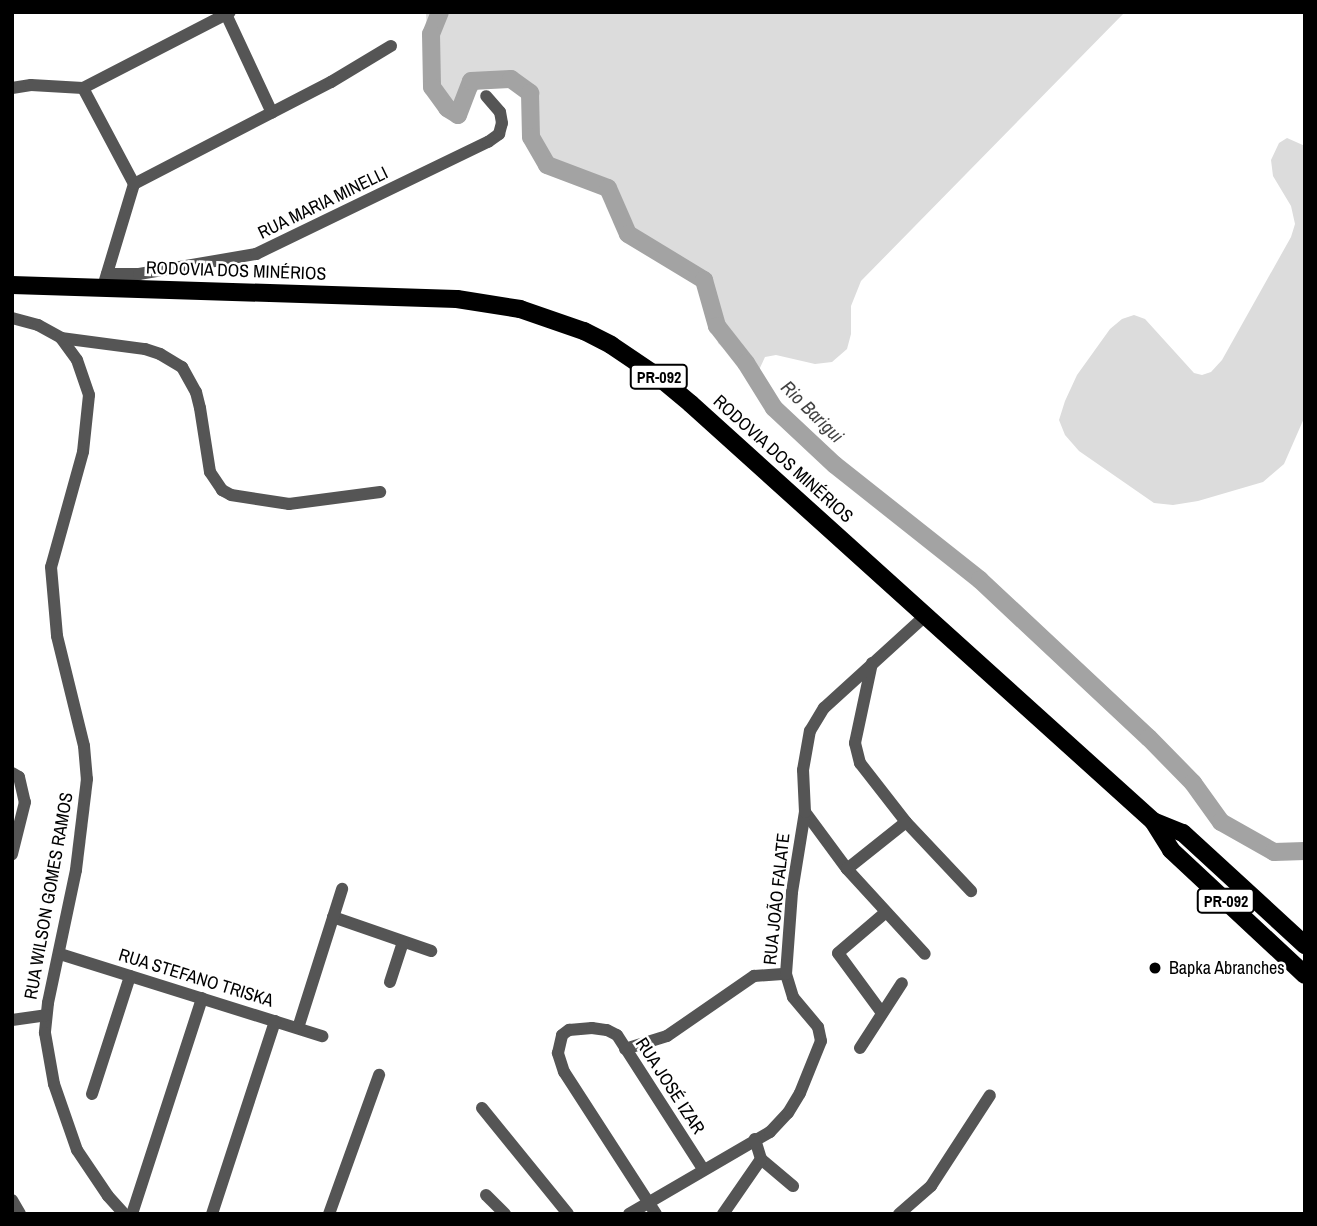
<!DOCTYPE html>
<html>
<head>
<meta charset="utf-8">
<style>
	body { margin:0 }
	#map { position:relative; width:1317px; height:1226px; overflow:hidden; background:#fff; font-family:"Archivo Narrow",sans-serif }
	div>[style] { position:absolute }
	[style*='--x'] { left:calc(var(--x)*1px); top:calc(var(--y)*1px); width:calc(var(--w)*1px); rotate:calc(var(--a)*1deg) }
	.green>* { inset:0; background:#dcdcdc }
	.river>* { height:18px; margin:-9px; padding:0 9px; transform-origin:9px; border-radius:9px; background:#a3a3a3 }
	.street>* { height:12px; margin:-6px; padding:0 6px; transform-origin:6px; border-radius:6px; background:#555 }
	.primary>* { height:18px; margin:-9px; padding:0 9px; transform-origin:9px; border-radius:9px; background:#000 }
	.dots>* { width:19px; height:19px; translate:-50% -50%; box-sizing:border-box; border:4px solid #fff; border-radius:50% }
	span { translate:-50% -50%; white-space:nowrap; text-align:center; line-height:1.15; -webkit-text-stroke:5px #fff; paint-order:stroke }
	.shield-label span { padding:2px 5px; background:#fff; border:2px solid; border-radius:5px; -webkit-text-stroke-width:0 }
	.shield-label { font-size:16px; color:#000; font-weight:700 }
	.street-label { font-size:18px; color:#000 }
	.poi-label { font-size:18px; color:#000 }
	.left { translate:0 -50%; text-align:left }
	.water-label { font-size:19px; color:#444; font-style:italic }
	.frame { position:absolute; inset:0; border:14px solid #000; pointer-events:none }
</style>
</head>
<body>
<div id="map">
	<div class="green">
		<div style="clip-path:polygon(426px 12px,1125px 12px,861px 281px,851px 306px,851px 334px,847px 349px,832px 362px,815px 364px,776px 355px,765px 357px,759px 370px,762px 385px,718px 343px,709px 299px,694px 281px,645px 251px,600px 187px,549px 165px,531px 150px,531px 106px,507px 84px,488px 79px,467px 102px,457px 106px,442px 92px,429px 69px)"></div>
		<div style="clip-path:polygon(1287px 138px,1305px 146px,1305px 416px,1284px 464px,1263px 482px,1198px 501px,1173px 505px,1154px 503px,1079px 451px,1065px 435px,1059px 420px,1065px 401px,1077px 375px,1110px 329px,1122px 319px,1134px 315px,1145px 319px,1194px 373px,1202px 375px,1211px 372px,1222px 360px,1291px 237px,1295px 224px,1291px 206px,1273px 176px,1271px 160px,1279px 143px)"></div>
	</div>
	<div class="river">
		<div style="--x:440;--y:12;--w:24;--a:112"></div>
		<div style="--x:431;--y:34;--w:53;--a:88.9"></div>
		<div style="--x:432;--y:87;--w:26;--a:54"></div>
		<div style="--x:447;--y:108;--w:13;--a:32"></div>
		<div style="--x:458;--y:115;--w:36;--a:-69"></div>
		<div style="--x:471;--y:81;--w:40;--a:-2.9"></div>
		<div style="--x:511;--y:79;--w:24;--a:36"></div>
		<div style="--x:530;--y:93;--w:44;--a:88.7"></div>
		<div style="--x:531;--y:137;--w:32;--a:60"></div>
		<div style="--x:547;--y:165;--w:65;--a:20.7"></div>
		<div style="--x:608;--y:188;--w:50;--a:66.5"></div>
		<div style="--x:628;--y:234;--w:89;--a:31.2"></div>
		<div style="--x:704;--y:280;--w:48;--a:74.2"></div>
		<div style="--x:717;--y:326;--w:47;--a:51.9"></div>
		<div style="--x:746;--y:363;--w:53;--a:58.1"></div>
		<div style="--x:774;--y:408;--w:83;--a:43.1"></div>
		<div style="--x:835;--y:465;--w:185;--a:38.4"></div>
		<div style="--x:980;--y:580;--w:231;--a:43.1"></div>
		<div style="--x:1149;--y:738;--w:63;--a:45.6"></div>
		<div style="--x:1193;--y:783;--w:48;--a:54.3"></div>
		<div style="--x:1221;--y:822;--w:61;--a:29.5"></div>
		<div style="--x:1274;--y:852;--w:31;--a:-2"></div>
	</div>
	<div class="street">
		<div style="--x:225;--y:12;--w:111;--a:65"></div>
		<div style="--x:12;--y:88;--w:19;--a:-9"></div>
		<div style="--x:31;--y:85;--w:52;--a:3.3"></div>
		<div style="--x:83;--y:88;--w:165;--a:-27.3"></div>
		<div style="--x:83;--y:88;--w:109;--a:62"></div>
		<div style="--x:134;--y:184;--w:100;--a:106.8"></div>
		<div style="--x:134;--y:184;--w:222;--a:-27.4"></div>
		<div style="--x:331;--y:82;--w:70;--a:-31"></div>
		<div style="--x:107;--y:274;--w:32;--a:0"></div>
		<div style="--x:139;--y:274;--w:119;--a:-9.7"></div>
		<div style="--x:256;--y:254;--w:258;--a:-25.8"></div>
		<div style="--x:488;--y:142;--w:14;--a:-36"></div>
		<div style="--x:499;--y:134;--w:11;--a:-75"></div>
		<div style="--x:502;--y:123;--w:11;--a:-100"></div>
		<div style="--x:500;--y:112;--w:21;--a:-131"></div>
		<div style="--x:12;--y:318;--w:27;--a:15"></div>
		<div style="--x:38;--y:325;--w:26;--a:29"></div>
		<div style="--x:61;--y:338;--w:27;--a:54"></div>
		<div style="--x:77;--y:360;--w:37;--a:71"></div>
		<div style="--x:89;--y:395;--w:57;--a:96"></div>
		<div style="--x:83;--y:452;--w:119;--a:105.5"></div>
		<div style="--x:51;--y:567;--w:69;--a:85"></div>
		<div style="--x:57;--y:636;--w:113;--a:76.2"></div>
		<div style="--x:84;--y:746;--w:33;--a:85"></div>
		<div style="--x:87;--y:779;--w:92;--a:96.9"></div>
		<div style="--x:76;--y:870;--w:136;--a:101.9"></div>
		<div style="--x:48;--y:1003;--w:30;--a:96"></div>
		<div style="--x:45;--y:1033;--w:52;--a:80"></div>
		<div style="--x:54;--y:1084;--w:70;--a:70.8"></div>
		<div style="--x:77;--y:1150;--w:55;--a:56"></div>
		<div style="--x:108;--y:1196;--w:24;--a:48"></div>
		<div style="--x:61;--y:338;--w:85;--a:7.5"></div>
		<div style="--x:145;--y:349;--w:16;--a:18"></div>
		<div style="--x:160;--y:354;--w:26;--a:31"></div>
		<div style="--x:182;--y:367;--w:29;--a:61"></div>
		<div style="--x:196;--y:392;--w:16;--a:76"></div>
		<div style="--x:200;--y:408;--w:65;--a:81.1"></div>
		<div style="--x:210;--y:472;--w:22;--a:56"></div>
		<div style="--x:222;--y:490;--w:10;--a:29"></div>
		<div style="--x:231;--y:495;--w:59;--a:8.8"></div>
		<div style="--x:289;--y:504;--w:92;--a:-7.5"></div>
		<div style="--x:872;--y:663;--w:82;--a:102"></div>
		<div style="--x:855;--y:743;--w:21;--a:76"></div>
		<div style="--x:860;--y:763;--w:75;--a:52.1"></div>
		<div style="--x:906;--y:822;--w:95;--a:46.7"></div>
		<div style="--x:12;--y:773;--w:8;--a:30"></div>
		<div style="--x:19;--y:777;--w:26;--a:77"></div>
		<div style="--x:25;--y:802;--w:54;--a:104"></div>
		<div style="--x:805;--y:812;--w:71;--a:53.6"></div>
		<div style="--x:847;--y:869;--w:115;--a:47.5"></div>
		<div style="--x:847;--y:869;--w:75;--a:-38.5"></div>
		<div style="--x:333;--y:917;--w:104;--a:19.1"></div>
		<div style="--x:60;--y:954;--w:275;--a:17.4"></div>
		<div style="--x:390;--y:982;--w:42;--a:-72"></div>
		<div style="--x:882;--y:1013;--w:74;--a:-126.3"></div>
		<div style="--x:838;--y:953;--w:63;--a:-40.5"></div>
		<div style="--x:12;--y:1020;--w:34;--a:-8"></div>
		<div style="--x:298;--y:1028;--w:146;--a:-72.4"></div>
		<div style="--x:860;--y:1048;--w:77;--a:-57.1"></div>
		<div style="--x:625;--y:1049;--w:44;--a:-17.2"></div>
		<div style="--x:667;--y:1036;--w:106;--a:-34.6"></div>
		<div style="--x:754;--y:976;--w:32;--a:-4"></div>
		<div style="--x:92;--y:1094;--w:124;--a:-72.1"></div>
		<div style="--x:482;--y:1108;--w:136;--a:50.9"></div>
		<div style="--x:761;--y:1159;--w:42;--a:40.2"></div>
		<div style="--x:486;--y:1195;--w:27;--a:45"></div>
		<div style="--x:12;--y:1200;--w:16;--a:60"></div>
		<div style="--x:132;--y:1214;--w:227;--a:-72"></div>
		<div style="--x:212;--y:1214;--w:203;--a:-71.9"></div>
		<div style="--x:329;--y:1214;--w:148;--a:-70.2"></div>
		<div style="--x:629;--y:1214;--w:163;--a:-30.2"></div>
		<div style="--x:770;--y:1132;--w:26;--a:-47"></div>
		<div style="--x:788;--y:1113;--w:23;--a:-59"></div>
		<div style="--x:800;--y:1093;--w:56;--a:-68"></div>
		<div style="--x:821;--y:1041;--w:14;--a:-102"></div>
		<div style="--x:818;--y:1027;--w:39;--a:-130"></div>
		<div style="--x:793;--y:997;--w:24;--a:-107"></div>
		<div style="--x:786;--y:974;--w:82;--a:-85.8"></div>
		<div style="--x:792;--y:892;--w:81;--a:-80.8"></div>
		<div style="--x:805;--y:812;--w:42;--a:-92.7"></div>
		<div style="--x:803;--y:770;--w:40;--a:-80"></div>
		<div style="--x:810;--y:731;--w:27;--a:-59"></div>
		<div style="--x:824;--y:708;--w:137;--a:-42.3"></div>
		<div style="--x:656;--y:1214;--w:169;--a:-122.9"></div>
		<div style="--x:564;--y:1072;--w:20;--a:-108"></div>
		<div style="--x:558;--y:1053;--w:18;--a:-77"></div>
		<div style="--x:562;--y:1035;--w:9;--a:-36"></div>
		<div style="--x:569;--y:1030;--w:23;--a:-5"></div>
		<div style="--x:592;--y:1028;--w:15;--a:8"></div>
		<div style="--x:607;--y:1030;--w:11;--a:27"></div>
		<div style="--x:617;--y:1035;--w:159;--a:57.3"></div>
		<div style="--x:723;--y:1214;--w:67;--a:-55.4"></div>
		<div style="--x:761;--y:1159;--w:21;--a:-107"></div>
		<div style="--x:899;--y:1214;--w:43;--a:-41.2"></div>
		<div style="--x:931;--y:1186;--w:108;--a:-57"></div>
	</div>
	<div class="primary">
		<div style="--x:12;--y:285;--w:445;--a:1.8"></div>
		<div style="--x:457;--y:299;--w:64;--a:9"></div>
		<div style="--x:520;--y:309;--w:68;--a:19"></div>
		<div style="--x:584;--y:331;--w:30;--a:27"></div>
		<div style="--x:611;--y:345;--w:59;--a:34"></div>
		<div style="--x:660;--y:378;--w:40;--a:40"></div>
		<div style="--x:691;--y:404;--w:622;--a:42.07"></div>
		<div style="--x:1153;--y:821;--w:34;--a:58"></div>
		<div style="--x:1171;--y:850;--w:183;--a:43"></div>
		<div style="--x:1153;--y:821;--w:32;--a:22"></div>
		<div style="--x:1183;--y:833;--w:166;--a:42.6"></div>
	</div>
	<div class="dots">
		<div style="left:1155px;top:968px;background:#000"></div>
	</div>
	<div class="shield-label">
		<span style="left:659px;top:377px">PR-092</span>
		<span style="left:1226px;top:901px">PR-092</span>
	</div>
	<div class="street-label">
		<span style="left:323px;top:203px;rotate:-26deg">RUA MARIA MINELLI</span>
		<span style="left:236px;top:271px;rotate:2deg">RODOVIA DOS MINÉRIOS</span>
		<span style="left:783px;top:459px;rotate:42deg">RODOVIA DOS MINÉRIOS</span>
		<span style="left:49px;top:896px;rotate:-80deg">RUA WILSON GOMES RAMOS</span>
		<span style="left:777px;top:899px;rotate:-84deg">RUA JOÃO FALATE</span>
		<span style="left:196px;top:978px;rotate:17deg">RUA STEFANO TRISKA</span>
		<span style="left:670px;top:1086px;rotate:57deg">RUA JOSÉ IZAR</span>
	</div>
	<div class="poi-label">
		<span class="left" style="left:1169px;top:968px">Bapka Abranches</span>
	</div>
	<div class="water-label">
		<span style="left:812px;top:412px;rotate:45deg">Rio Barigui</span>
	</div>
	<div class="frame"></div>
</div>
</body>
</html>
